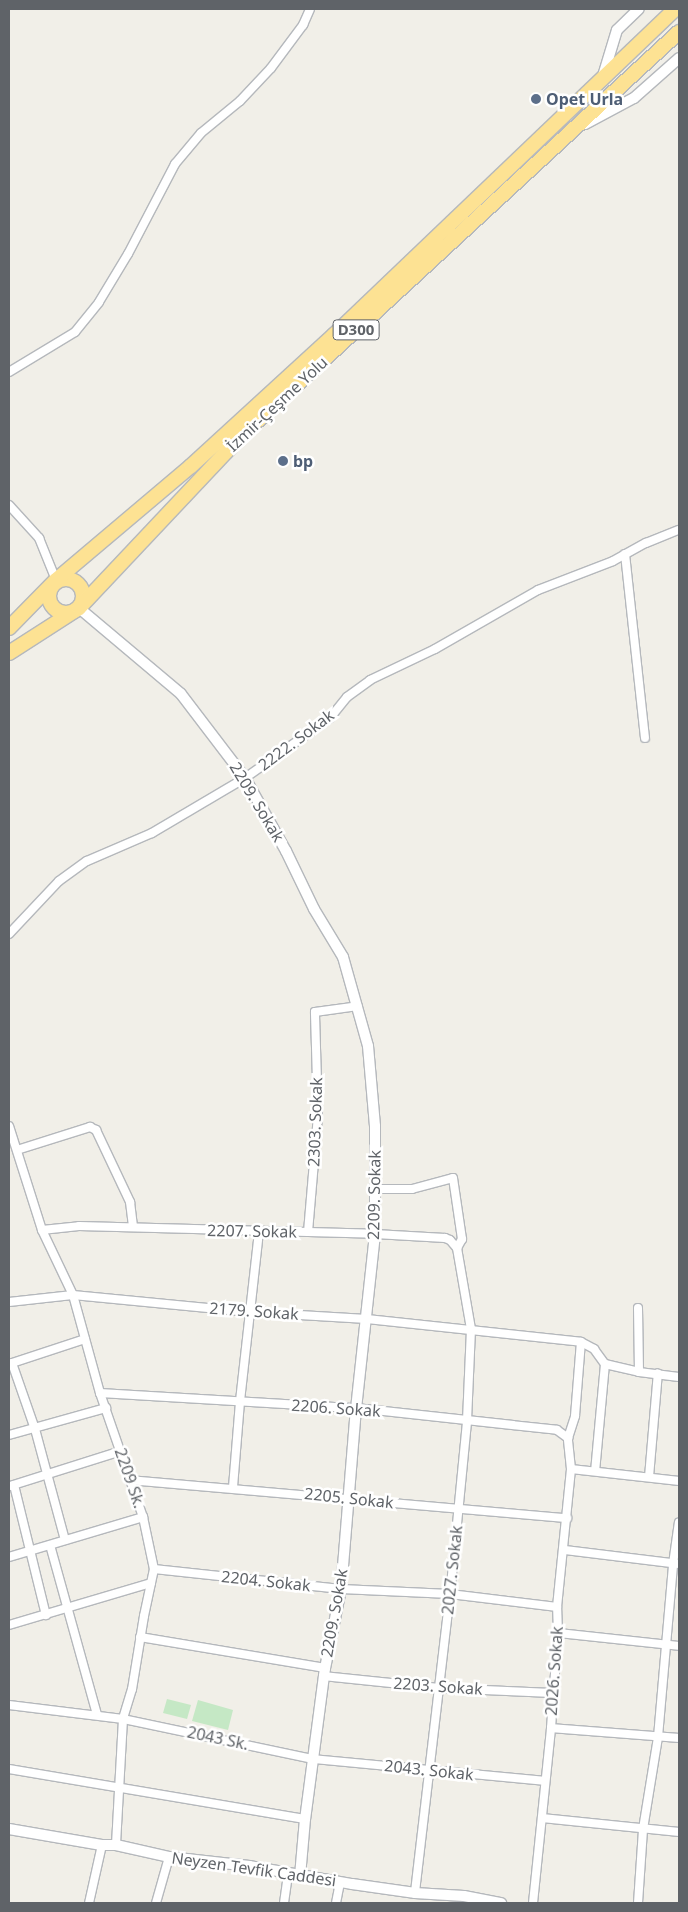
<!DOCTYPE html>
<html>
<head>
<meta charset="utf-8">
<style>
	body { margin:0 }
	#map { position:relative; width:688px; height:1912px; overflow:hidden; background:#f1efe8; font-family:"Noto Sans",sans-serif }
	div>[style] { position:absolute }
	[style*='--x'] { left:calc(var(--x)*1px); top:calc(var(--y)*1px); width:calc(var(--w)*1px); rotate:calc(var(--a)*1deg) }
	.green>* { inset:0; background:#c5e8c5 }
	.roads { filter:drop-shadow(1px 0 #b5b8bc) drop-shadow(-1px 0 #b5b8bc) drop-shadow(0 1px #b5b8bc) drop-shadow(0 -1px #b5b8bc) }
	.street>* { height:8px; margin:-4px; padding:0 4px; transform-origin:4px; border-radius:4px; background:#fff }
	.secondary>* { height:10px; margin:-5px; padding:0 5px; transform-origin:5px; border-radius:5px; background:#fff }
	.highway>* { height:14px; margin:-7px; padding:0 7px; transform-origin:7px; border-radius:7px; background:#fde293 }
	.highway>.ring { margin:-7px; padding:0; box-sizing:content-box; background:none; border:14px solid #fde293; border-radius:50% }
	.dots>* { width:14px; height:14px; translate:-50% -50%; box-sizing:border-box; border:2px solid #fff; border-radius:50% }
	span { translate:-50% -50%; white-space:nowrap; text-align:center; line-height:1.15; -webkit-text-stroke:5px #fff; paint-order:stroke }
	.shield-label span { padding:1px 4px; background:#fff; border:1px solid; border-radius:4px; -webkit-text-stroke-width:0 }
	.shield-label { font-size:15px; color:#5f6368; font-weight:700 }
	.service-label { font-size:16px; color:#4e5e75; font-weight:700 }
	.left { translate:0 -50%; text-align:left }
	.street-label { font-size:16px; color:#5f6368 }
	.frame { position:absolute; inset:0; border:10px solid #5f6368; pointer-events:none }
</style>
</head>
<body>
<div id="map">
	<div class="green">
		<div style="clip-path:polygon(167px 1699px,191px 1705px,187px 1719px,163px 1713px)"></div>
		<div style="clip-path:polygon(198px 1700px,233px 1710px,228px 1730px,192px 1721px)"></div>
	</div>
	<div class="roads">
		<div class="street">
			<div style="--x:9;--y:372;--w:77;--a:-31.2"></div>
			<div style="--x:75;--y:332;--w:38;--a:-51"></div>
			<div style="--x:99;--y:302;--w:56;--a:-58.9"></div>
			<div style="--x:128;--y:254;--w:102;--a:-62.4"></div>
			<div style="--x:175;--y:164;--w:40;--a:-50"></div>
			<div style="--x:201;--y:133;--w:50;--a:-39.4"></div>
			<div style="--x:240;--y:101;--w:45;--a:-46.8"></div>
			<div style="--x:271;--y:68;--w:54;--a:-53.3"></div>
			<div style="--x:303;--y:25;--w:17;--a:-66"></div>
			<div style="--x:9;--y:505;--w:45;--a:47.7"></div>
			<div style="--x:39;--y:538;--w:45;--a:68"></div>
			<div style="--x:625;--y:554;--w:185;--a:83.8"></div>
			<div style="--x:9;--y:934;--w:73;--a:-46.7"></div>
			<div style="--x:59;--y:881;--w:34;--a:-36"></div>
			<div style="--x:87;--y:861;--w:71;--a:-23.3"></div>
			<div style="--x:152;--y:833;--w:108;--a:-30.6"></div>
			<div style="--x:245;--y:778;--w:104;--a:-35.2"></div>
			<div style="--x:330;--y:718;--w:27;--a:-51"></div>
			<div style="--x:347;--y:697;--w:29;--a:-36"></div>
			<div style="--x:370;--y:680;--w:72;--a:-25.5"></div>
			<div style="--x:435;--y:649;--w:119;--a:-29.8"></div>
			<div style="--x:538;--y:590;--w:80;--a:-21.1"></div>
			<div style="--x:613;--y:561;--w:38;--a:-29"></div>
			<div style="--x:646;--y:543;--w:35;--a:-22"></div>
			<div style="--x:9;--y:1126;--w:109;--a:72.4"></div>
			<div style="--x:42;--y:1230;--w:72;--a:64.5"></div>
			<div style="--x:73;--y:1295;--w:102;--a:74.6"></div>
			<div style="--x:100;--y:1393;--w:131;--a:70.9"></div>
			<div style="--x:143;--y:1517;--w:53;--a:78.1"></div>
			<div style="--x:154;--y:1569;--w:48;--a:102"></div>
			<div style="--x:144;--y:1616;--w:74;--a:99.3"></div>
			<div style="--x:132;--y:1689;--w:31;--a:107"></div>
			<div style="--x:123;--y:1719;--w:126;--a:93.2"></div>
			<div style="--x:17;--y:1150;--w:77;--a:-17.5"></div>
			<div style="--x:90;--y:1127;--w:7;--a:27"></div>
			<div style="--x:96;--y:1130;--w:80;--a:64.7"></div>
			<div style="--x:130;--y:1202;--w:25;--a:83"></div>
			<div style="--x:375;--y:1189;--w:37;--a:0"></div>
			<div style="--x:412;--y:1189;--w:42;--a:-15"></div>
			<div style="--x:453;--y:1178;--w:62;--a:81.6"></div>
			<div style="--x:462;--y:1239;--w:10;--a:119"></div>
			<div style="--x:42;--y:1230;--w:37;--a:-6"></div>
			<div style="--x:79;--y:1226;--w:296;--a:1.5"></div>
			<div style="--x:375;--y:1234;--w:70;--a:3.3"></div>
			<div style="--x:445;--y:1238;--w:5;--a:22"></div>
			<div style="--x:450;--y:1240;--w:11;--a:49"></div>
			<div style="--x:457;--y:1248;--w:82;--a:80.2"></div>
			<div style="--x:471;--y:1329;--w:93;--a:92.5"></div>
			<div style="--x:467;--y:1422;--w:173;--a:95.6"></div>
			<div style="--x:450;--y:1594;--w:301;--a:96.7"></div>
			<div style="--x:308;--y:1232;--w:117;--a:-85.1"></div>
			<div style="--x:318;--y:1115;--w:103;--a:-91.7"></div>
			<div style="--x:315;--y:1012;--w:43;--a:-7.9"></div>
			<div style="--x:9;--y:1302;--w:64;--a:-6.2"></div>
			<div style="--x:73;--y:1295;--w:177;--a:5.5"></div>
			<div style="--x:249;--y:1312;--w:118;--a:3.4"></div>
			<div style="--x:367;--y:1319;--w:215;--a:6.1"></div>
			<div style="--x:581;--y:1342;--w:15;--a:28"></div>
			<div style="--x:594;--y:1349;--w:19;--a:54"></div>
			<div style="--x:605;--y:1364;--w:107;--a:95.3"></div>
			<div style="--x:638;--y:1308;--w:64;--a:89.1"></div>
			<div style="--x:12;--y:1363;--w:70;--a:70.8"></div>
			<div style="--x:35;--y:1429;--w:115;--a:74.9"></div>
			<div style="--x:9;--y:1364;--w:80;--a:-18.2"></div>
			<div style="--x:605;--y:1364;--w:35;--a:13"></div>
			<div style="--x:639;--y:1372;--w:40;--a:7.1"></div>
			<div style="--x:100;--y:1393;--w:256;--a:3.4"></div>
			<div style="--x:356;--y:1408;--w:202;--a:6.2"></div>
			<div style="--x:557;--y:1430;--w:14;--a:36"></div>
			<div style="--x:9;--y:1435;--w:101;--a:-15.6"></div>
			<div style="--x:571;--y:1469;--w:109;--a:6.3"></div>
			<div style="--x:649;--y:1477;--w:104;--a:-85.1"></div>
			<div style="--x:130;--y:1480;--w:439;--a:5"></div>
			<div style="--x:14;--y:1485;--w:134;--a:76.2"></div>
			<div style="--x:10;--y:1486;--w:116;--a:-17.5"></div>
			<div style="--x:233;--y:1487;--w:86;--a:-85.3"></div>
			<div style="--x:240;--y:1401;--w:170;--a:-83.6"></div>
			<div style="--x:50;--y:1545;--w:176;--a:74.5"></div>
			<div style="--x:565;--y:1550;--w:115;--a:7"></div>
			<div style="--x:9;--y:1557;--w:140;--a:-16.6"></div>
			<div style="--x:154;--y:1569;--w:188;--a:6.1"></div>
			<div style="--x:341;--y:1589;--w:109;--a:2.6"></div>
			<div style="--x:450;--y:1594;--w:108;--a:6.9"></div>
			<div style="--x:9;--y:1625;--w:148;--a:-16.5"></div>
			<div style="--x:558;--y:1633;--w:122;--a:6.1"></div>
			<div style="--x:140;--y:1637;--w:188;--a:9.5"></div>
			<div style="--x:323;--y:1676;--w:117;--a:5.9"></div>
			<div style="--x:439;--y:1688;--w:113;--a:2.5"></div>
			<div style="--x:9;--y:1705;--w:115;--a:7"></div>
			<div style="--x:123;--y:1719;--w:194;--a:11.9"></div>
			<div style="--x:313;--y:1759;--w:233;--a:5.4"></div>
			<div style="--x:551;--y:1728;--w:128;--a:4.5"></div>
			<div style="--x:9;--y:1769;--w:300;--a:9.6"></div>
			<div style="--x:542;--y:1818;--w:138;--a:5.8"></div>
			<div style="--x:89;--y:1903;--w:59;--a:-77.4"></div>
			<div style="--x:156;--y:1903;--w:48;--a:-74.2"></div>
			<div style="--x:284;--y:1903;--w:29;--a:-82"></div>
			<div style="--x:336;--y:1903;--w:21;--a:-79"></div>
			<div style="--x:533;--y:1903;--w:176;--a:-84.1"></div>
			<div style="--x:551;--y:1728;--w:95;--a:-85.8"></div>
			<div style="--x:558;--y:1633;--w:26;--a:-92"></div>
			<div style="--x:557;--y:1607;--w:139;--a:-84.2"></div>
			<div style="--x:571;--y:1469;--w:31;--a:-96"></div>
			<div style="--x:568;--y:1438;--w:23;--a:-72"></div>
			<div style="--x:575;--y:1416;--w:74;--a:-85.4"></div>
			<div style="--x:638;--y:1903;--w:74;--a:-86.1"></div>
			<div style="--x:643;--y:1829;--w:93;--a:-80.7"></div>
			<div style="--x:658;--y:1737;--w:174;--a:-85"></div>
			<div style="--x:673;--y:1564;--w:42;--a:-81.9"></div>
		</div>
		<div class="secondary">
			<div style="--x:603;--y:76;--w:48;--a:-73.1"></div>
			<div style="--x:617;--y:30;--w:30;--a:-44"></div>
			<div style="--x:585;--y:124;--w:55;--a:-28"></div>
			<div style="--x:634;--y:98;--w:60;--a:-41.6"></div>
			<div style="--x:79;--y:608;--w:133;--a:40.1"></div>
			<div style="--x:181;--y:694;--w:106;--a:52.7"></div>
			<div style="--x:245;--y:778;--w:84;--a:60.7"></div>
			<div style="--x:286;--y:851;--w:64;--a:64.2"></div>
			<div style="--x:314;--y:909;--w:56;--a:58.9"></div>
			<div style="--x:343;--y:957;--w:92;--a:74.3"></div>
			<div style="--x:368;--y:1046;--w:80;--a:85"></div>
			<div style="--x:375;--y:1126;--w:108;--a:90"></div>
			<div style="--x:375;--y:1234;--w:175;--a:96.2"></div>
			<div style="--x:356;--y:1408;--w:182;--a:94.7"></div>
			<div style="--x:341;--y:1589;--w:81;--a:101.4"></div>
			<div style="--x:325;--y:1668;--w:152;--a:97.5"></div>
			<div style="--x:305;--y:1819;--w:57;--a:95"></div>
			<div style="--x:9;--y:1829;--w:94;--a:9.8"></div>
			<div style="--x:102;--y:1845;--w:14;--a:0"></div>
			<div style="--x:116;--y:1845;--w:54;--a:12.8"></div>
			<div style="--x:169;--y:1857;--w:81;--a:6.4"></div>
			<div style="--x:249;--y:1866;--w:105;--a:9.9"></div>
			<div style="--x:352;--y:1884;--w:64;--a:8.1"></div>
			<div style="--x:415;--y:1893;--w:49;--a:3.5"></div>
			<div style="--x:464;--y:1896;--w:38;--a:11"></div>
		</div>
		<div class="highway">
			<div class="ring" style="left:49px;top:579px;width:20px;height:20px"></div>
			<div style="--x:9;--y:628;--w:67;--a:-45.6"></div>
			<div style="--x:56;--y:580;--w:177;--a:-40.2"></div>
			<div style="--x:191;--y:466;--w:194;--a:-42.5"></div>
			<div style="--x:334;--y:335;--w:472;--a:-43.7"></div>
			<div style="--x:9;--y:653;--w:83;--a:-32.7"></div>
			<div style="--x:79;--y:608;--w:239;--a:-46.7"></div>
			<div style="--x:243;--y:434;--w:593;--a:-42.68"></div>
		</div>
	</div>
	<div class="dots">
		<div style="left:536px;top:99px;background:#5c6f8a"></div>
		<div style="left:283px;top:461px;background:#5c6f8a"></div>
	</div>
	<div class="shield-label">
		<span style="left:356px;top:330px">D300</span>
	</div>
	<div class="service-label">
		<span class="left" style="left:546px;top:99px">Opet Urla</span>
		<span class="left" style="left:293px;top:461px">bp</span>
	</div>
	<div class="street-label">
		<span style="left:277px;top:404px;rotate:-43deg">İzmir-Çeşme Yolu</span>
		<span style="left:296px;top:740px;rotate:-37deg">2222. Sokak</span>
		<span style="left:257px;top:802px;rotate:59deg">2209. Sokak</span>
		<span style="left:315px;top:1122px;rotate:-88deg">2303. Sokak</span>
		<span style="left:374px;top:1195px;rotate:-89deg">2209. Sokak</span>
		<span style="left:252px;top:1231px;rotate:1deg">2207. Sokak</span>
		<span style="left:254px;top:1311px;rotate:4deg">2179. Sokak</span>
		<span style="left:336px;top:1408px;rotate:4deg">2206. Sokak</span>
		<span style="left:130px;top:1478px;rotate:71deg">2209 Sk.</span>
		<span style="left:349px;top:1498px;rotate:6deg">2205. Sokak</span>
		<span style="left:452px;top:1570px;rotate:-84deg">2027. Sokak</span>
		<span style="left:266px;top:1581px;rotate:6deg">2204. Sokak</span>
		<span style="left:334px;top:1613px;rotate:-80deg">2209. Sokak</span>
		<span style="left:554px;top:1671px;rotate:-86deg">2026. Sokak</span>
		<span style="left:438px;top:1686px;rotate:4deg">2203. Sokak</span>
		<span style="left:218px;top:1738px;rotate:12deg">2043 Sk.</span>
		<span style="left:429px;top:1770px;rotate:6deg">2043. Sokak</span>
		<span style="left:254px;top:1869px;rotate:8deg">Neyzen Tevfik Caddesi</span>
	</div>
	<div class="frame"></div>
</div>
</body>
</html>
